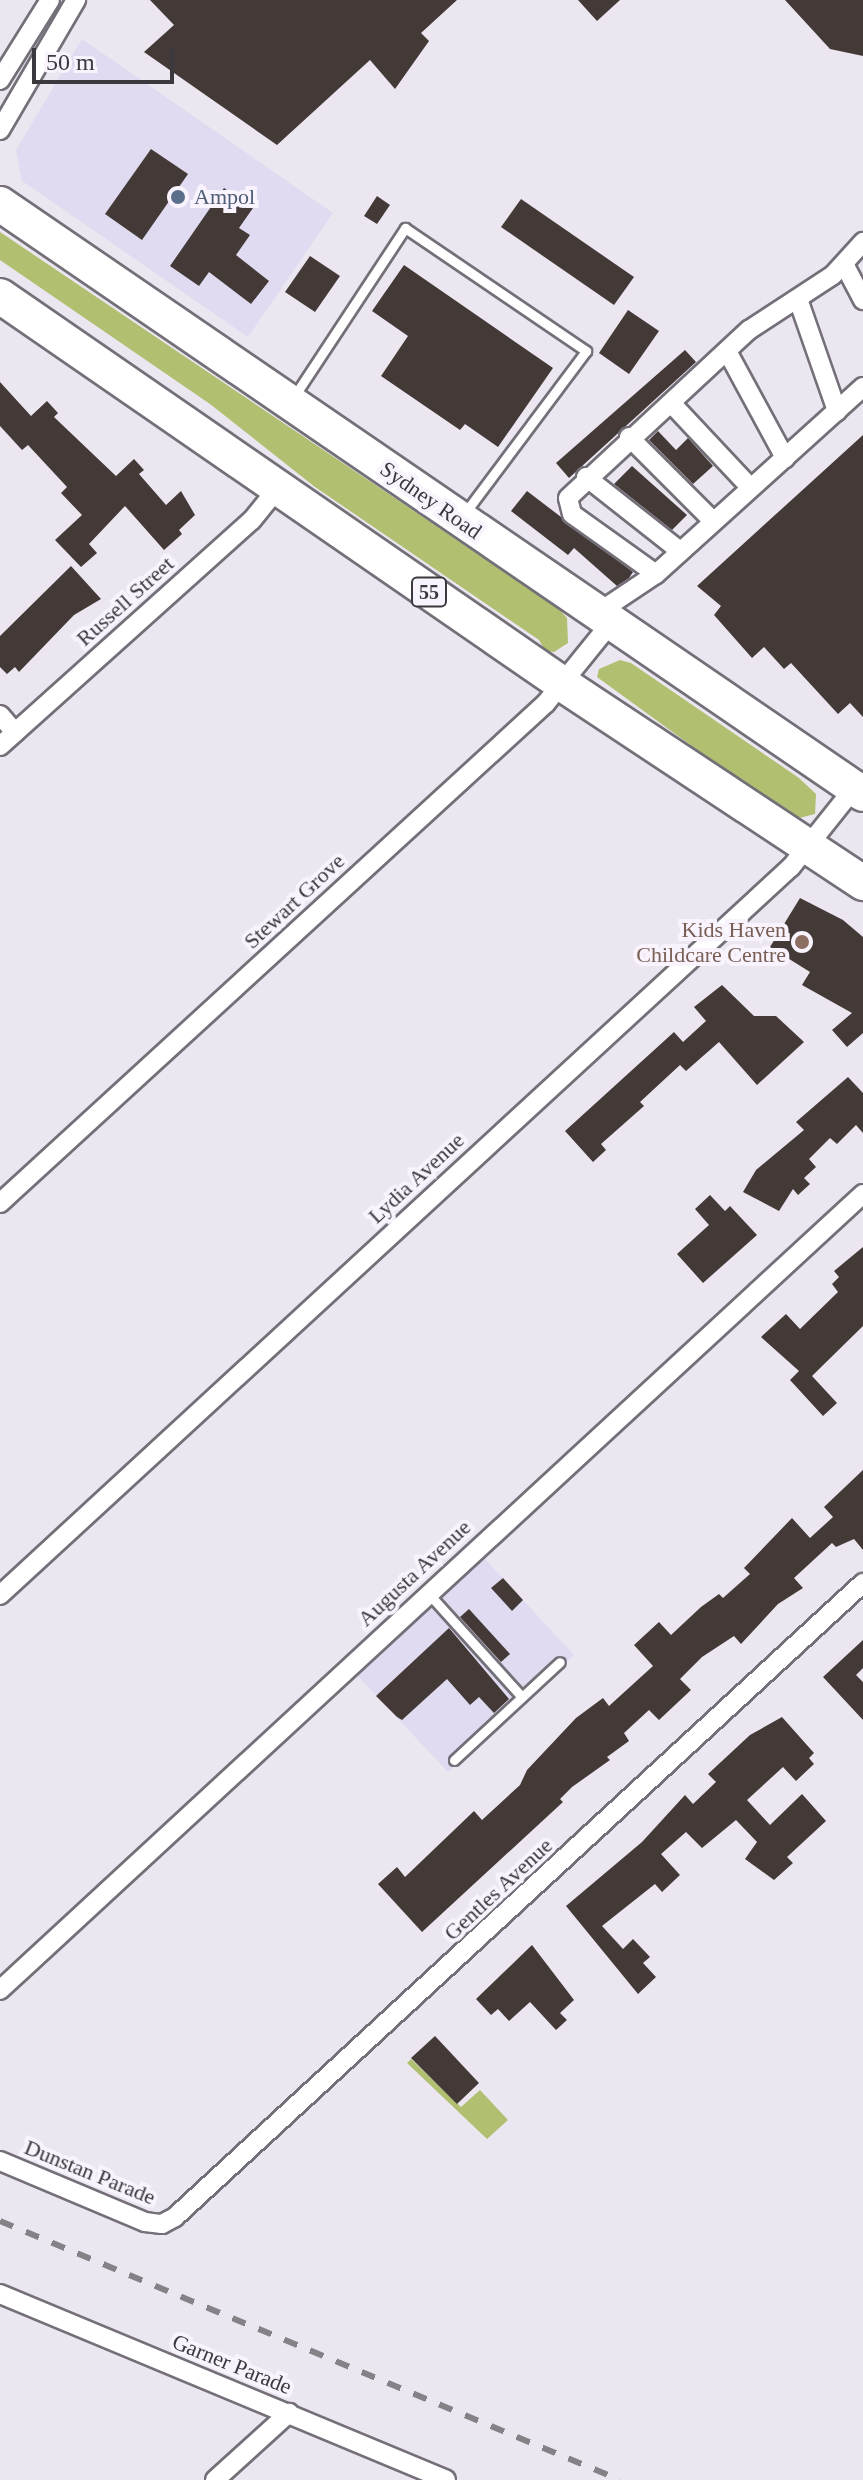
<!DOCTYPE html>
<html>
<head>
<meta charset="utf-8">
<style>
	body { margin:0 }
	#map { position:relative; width:863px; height:2480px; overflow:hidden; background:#ebe6f0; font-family:Georgia,serif }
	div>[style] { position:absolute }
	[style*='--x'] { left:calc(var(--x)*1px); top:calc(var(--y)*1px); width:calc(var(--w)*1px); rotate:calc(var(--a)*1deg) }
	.commercial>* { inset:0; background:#e0dbf0 }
	.green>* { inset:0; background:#b1c070 }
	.building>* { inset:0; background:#433937 }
	.roads { filter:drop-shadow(2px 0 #746f78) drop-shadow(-2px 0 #746f78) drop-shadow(0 2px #746f78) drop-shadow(0 -2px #746f78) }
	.lane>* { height:9px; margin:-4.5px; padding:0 4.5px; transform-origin:4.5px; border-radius:4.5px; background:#fff }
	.street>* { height:18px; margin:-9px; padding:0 9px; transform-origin:9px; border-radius:9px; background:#fff }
	.highway>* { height:34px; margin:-17px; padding:0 17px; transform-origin:17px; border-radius:17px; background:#fff }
	.rail>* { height:6px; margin-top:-3px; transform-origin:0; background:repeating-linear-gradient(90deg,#848187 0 14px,transparent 0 28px) }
	.dots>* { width:22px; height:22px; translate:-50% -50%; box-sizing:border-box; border:4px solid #f8f3fd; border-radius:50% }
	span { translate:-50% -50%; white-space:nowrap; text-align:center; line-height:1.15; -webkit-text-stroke:8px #f8f3fd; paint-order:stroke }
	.shield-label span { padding:2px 6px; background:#f8f3fd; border:2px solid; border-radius:6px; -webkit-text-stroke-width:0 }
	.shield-label { font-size:20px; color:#3b393d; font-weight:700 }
	.service-label { font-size:22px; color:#4e5e75 }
	.left { translate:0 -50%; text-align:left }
	.street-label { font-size:22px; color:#3b393d }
	.education-label { font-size:22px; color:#785e54 }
	.right { translate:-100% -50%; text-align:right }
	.scale { position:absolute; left:32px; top:48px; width:142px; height:36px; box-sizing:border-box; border:4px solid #3b393d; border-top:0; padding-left:10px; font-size:24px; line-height:28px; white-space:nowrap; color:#3b393d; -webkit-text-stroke:6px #f8f3fd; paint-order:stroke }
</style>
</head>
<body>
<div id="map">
	<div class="commercial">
		<div style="clip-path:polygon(82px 39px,333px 213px,248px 337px,22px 181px,16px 150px)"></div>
		<div style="clip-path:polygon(483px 1557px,574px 1655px,448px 1772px,356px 1674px)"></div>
	</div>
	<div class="green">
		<div style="clip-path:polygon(0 232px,558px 608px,567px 618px,568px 643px,554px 652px,545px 651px,539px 640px,315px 487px,210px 404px,0 260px)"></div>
		<div style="clip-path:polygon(620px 660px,631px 663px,799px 778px,816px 794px,815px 814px,795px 819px,781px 811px,597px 677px,599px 669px)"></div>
		<div style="clip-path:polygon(411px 2059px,461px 2107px,480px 2090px,508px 2120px,487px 2139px,407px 2063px)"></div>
	</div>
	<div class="building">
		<div style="clip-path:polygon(150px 0,457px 0,421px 33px,429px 41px,395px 89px,370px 60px,277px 145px,144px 52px,174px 25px)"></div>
		<div style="clip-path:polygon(578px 0,620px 0,597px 21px)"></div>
		<div style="clip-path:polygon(785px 0,863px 0,863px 56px,830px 49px)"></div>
		<div style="clip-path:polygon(151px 149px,188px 174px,142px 240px,105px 214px)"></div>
		<div style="clip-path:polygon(224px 188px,253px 208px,239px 228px,250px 235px,236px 255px,269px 281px,251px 304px,209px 272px,199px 286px,170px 266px)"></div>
		<div style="clip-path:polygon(377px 196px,390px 205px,377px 224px,364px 216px)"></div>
		<div style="clip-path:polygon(521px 199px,634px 277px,614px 305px,501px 227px)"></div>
		<div style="clip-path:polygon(310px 256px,340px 276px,315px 312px,285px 292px)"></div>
		<div style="clip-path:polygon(404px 265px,553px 368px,498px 447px,465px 424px,460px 430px,381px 376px,408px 336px,372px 311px)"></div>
		<div style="clip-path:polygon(628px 310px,659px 331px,629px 374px,599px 353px)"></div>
		<div style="clip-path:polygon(685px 350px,696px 362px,569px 478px,556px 463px)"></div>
		<div style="clip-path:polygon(0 382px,31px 416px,47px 401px,58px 413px,54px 417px,116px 476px,134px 459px,144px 470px,139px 474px,166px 505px,181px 491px,195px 515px,179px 530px,182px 534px,164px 550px,125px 506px,89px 544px,97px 553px,81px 567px,55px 540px,82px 515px,61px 493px,67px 487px,28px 445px,22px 450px,0 426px)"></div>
		<div style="clip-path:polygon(658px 431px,676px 450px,688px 438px,713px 466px,693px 484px,649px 440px)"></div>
		<div style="clip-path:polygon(863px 435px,863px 717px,850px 703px,838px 714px,791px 663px,784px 669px,764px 647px,752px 658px,714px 615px,721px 606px,697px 586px)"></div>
		<div style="clip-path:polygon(632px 466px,687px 515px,672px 530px,614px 484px)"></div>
		<div style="clip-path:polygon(527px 491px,633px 572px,629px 578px,617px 586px,574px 548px,568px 555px,511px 511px)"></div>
		<div style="clip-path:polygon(71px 566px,101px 599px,74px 615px,19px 672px,15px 667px,7px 674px,0 667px,0 636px)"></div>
		<div style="clip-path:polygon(800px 898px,843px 920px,863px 937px,863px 1033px,847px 1047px,832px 1030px,852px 1013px,802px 985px,810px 972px,770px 947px)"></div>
		<div style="clip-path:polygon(722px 985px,754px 1016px,776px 1016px,804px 1042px,757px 1085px,719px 1042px,686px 1071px,680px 1065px,640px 1102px,644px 1106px,601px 1144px,606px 1150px,593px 1162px,565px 1131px,674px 1032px,683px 1042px,706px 1021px,694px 1007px)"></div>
		<div style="clip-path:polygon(848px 1077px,863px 1093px,863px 1133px,856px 1125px,837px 1144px,830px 1138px,809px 1159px,816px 1167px,804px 1178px,810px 1184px,798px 1195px,793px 1189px,779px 1211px,743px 1192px,756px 1170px,804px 1130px,796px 1122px)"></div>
		<div style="clip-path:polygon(710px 1195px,725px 1211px,730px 1206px,757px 1235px,703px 1283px,677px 1254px,709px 1225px,695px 1209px)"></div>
		<div style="clip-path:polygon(863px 1247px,863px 1326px,812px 1376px,837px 1403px,823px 1416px,790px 1380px,799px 1371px,761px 1337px,786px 1314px,800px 1329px,838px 1292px,832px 1284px,839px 1277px,834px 1271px)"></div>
		<div style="clip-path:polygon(863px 1470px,863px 1550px,854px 1539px,836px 1547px,832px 1543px,794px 1578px,803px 1588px,778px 1604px,741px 1644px,734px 1636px,702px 1657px,680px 1679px,691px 1690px,659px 1720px,649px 1710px,624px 1733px,629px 1741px,607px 1757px,610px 1760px,572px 1787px,560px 1799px,563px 1802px,422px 1932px,378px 1884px,397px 1867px,405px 1877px,474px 1811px,482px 1820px,520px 1785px,527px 1770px,576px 1718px,603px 1698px,609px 1706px,653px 1666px,634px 1645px,659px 1622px,671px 1635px,701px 1607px,719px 1594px,723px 1598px,750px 1574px,744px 1568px,792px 1518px,810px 1538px,833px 1517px,824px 1507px)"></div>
		<div style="clip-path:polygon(503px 1578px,523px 1600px,512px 1611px,491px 1588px)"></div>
		<div style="clip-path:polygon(469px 1609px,510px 1654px,501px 1662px,460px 1617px)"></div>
		<div style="clip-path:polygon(449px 1628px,509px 1699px,494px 1713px,479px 1697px,470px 1705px,447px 1679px,402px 1720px,397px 1717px,376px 1696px)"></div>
		<div style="clip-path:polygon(863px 1640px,863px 1668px,856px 1675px,863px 1682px,863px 1720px,823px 1677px)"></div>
		<div style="clip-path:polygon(782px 1717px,814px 1753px,809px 1758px,814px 1764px,796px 1781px,783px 1767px,747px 1800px,770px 1825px,802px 1794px,826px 1821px,787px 1857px,793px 1863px,774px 1880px,745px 1859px,757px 1842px,736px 1820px,702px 1848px,686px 1832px,661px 1854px,680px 1875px,662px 1892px,655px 1884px,602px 1926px,623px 1949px,633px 1939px,650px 1957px,643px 1963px,656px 1977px,638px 1994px,566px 1906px,642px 1842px,685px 1795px,693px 1804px,716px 1782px,708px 1774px,750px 1735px)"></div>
		<div style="clip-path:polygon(532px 1945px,574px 2000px,560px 2013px,567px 2020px,556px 2030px,530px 2002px,509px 2021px,498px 2009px,491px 2015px,476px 1999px)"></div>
		<div style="clip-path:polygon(435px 2036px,479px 2083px,457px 2104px,411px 2058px)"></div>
	</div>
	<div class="roads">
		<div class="lane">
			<div style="--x:293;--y:398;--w:204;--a:-56.6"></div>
			<div style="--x:405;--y:228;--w:219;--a:34.2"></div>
			<div style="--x:586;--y:351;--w:204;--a:126.8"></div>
			<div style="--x:428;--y:1593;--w:140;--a:47.9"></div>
			<div style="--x:454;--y:1760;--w:144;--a:-42.8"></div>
		</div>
		<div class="street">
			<div style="--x:0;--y:80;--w:94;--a:-58"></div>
			<div style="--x:0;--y:130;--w:151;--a:-59.7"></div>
			<div style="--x:844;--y:264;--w:41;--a:62.2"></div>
			<div style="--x:798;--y:299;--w:119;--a:70.8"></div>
			<div style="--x:727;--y:351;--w:122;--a:61.5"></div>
			<div style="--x:672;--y:404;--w:115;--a:46.8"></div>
			<div style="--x:629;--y:437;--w:119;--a:45"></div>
			<div style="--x:586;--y:477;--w:120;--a:38.2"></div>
			<div style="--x:656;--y:574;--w:103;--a:-144.5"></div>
			<div style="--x:572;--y:514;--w:16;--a:-104"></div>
			<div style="--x:568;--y:498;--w:247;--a:-42.9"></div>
			<div style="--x:749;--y:330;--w:100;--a:-33.2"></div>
			<div style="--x:833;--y:275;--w:45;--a:-47.7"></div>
			<div style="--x:596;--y:614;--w:72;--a:-33.7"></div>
			<div style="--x:656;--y:574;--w:279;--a:-42.1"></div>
			<div style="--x:0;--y:715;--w:23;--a:49"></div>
			<div style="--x:0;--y:746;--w:338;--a:-41.9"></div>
			<div style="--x:252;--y:520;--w:41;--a:-50.9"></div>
			<div style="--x:0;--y:1203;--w:740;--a:-42.48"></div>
			<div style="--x:546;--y:703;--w:102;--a:-51"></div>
			<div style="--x:0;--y:1595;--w:1075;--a:-42.63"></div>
			<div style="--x:791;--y:867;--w:101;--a:-51.4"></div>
			<div style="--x:0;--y:1990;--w:1174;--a:-42.69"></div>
			<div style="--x:0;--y:2161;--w:157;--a:22.8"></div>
			<div style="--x:145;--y:2222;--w:17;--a:7"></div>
			<div style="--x:162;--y:2224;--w:15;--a:-28"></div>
			<div style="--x:175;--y:2217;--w:936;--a:-42.66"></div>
			<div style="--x:0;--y:2294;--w:483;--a:22.6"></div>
			<div style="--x:215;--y:2480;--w:100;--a:-42.2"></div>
		</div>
		<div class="highway">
			<div style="--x:0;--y:204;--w:1045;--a:34.36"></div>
			<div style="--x:0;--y:296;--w:685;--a:34.59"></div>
			<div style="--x:564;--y:685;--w:359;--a:33.5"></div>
		</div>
	</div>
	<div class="rail">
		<div style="--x:0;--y:2221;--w:672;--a:22.67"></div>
	</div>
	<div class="dots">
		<div style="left:178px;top:197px;background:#5c6f8a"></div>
		<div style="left:802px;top:942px;background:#8d6e63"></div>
	</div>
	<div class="shield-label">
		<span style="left:429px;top:592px">55</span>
	</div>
	<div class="service-label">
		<span class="left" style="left:194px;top:197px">Ampol</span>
	</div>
	<div class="street-label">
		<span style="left:431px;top:500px;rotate:35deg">Sydney Road</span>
		<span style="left:125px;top:601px;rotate:-42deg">Russell Street</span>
		<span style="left:294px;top:901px;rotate:-43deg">Stewart Grove</span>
		<span style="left:416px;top:1178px;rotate:-43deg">Lydia Avenue</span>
		<span style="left:414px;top:1573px;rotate:-43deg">Augusta Avenue</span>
		<span style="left:498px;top:1889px;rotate:-43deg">Gentles Avenue</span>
		<span style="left:90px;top:2172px;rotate:22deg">Dunstan Parade</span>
		<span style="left:232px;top:2364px;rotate:22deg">Garner Parade</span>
	</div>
	<div class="education-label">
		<span class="right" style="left:786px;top:942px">Kids Haven<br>Childcare Centre</span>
	</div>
	<div class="scale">50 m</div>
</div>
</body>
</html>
